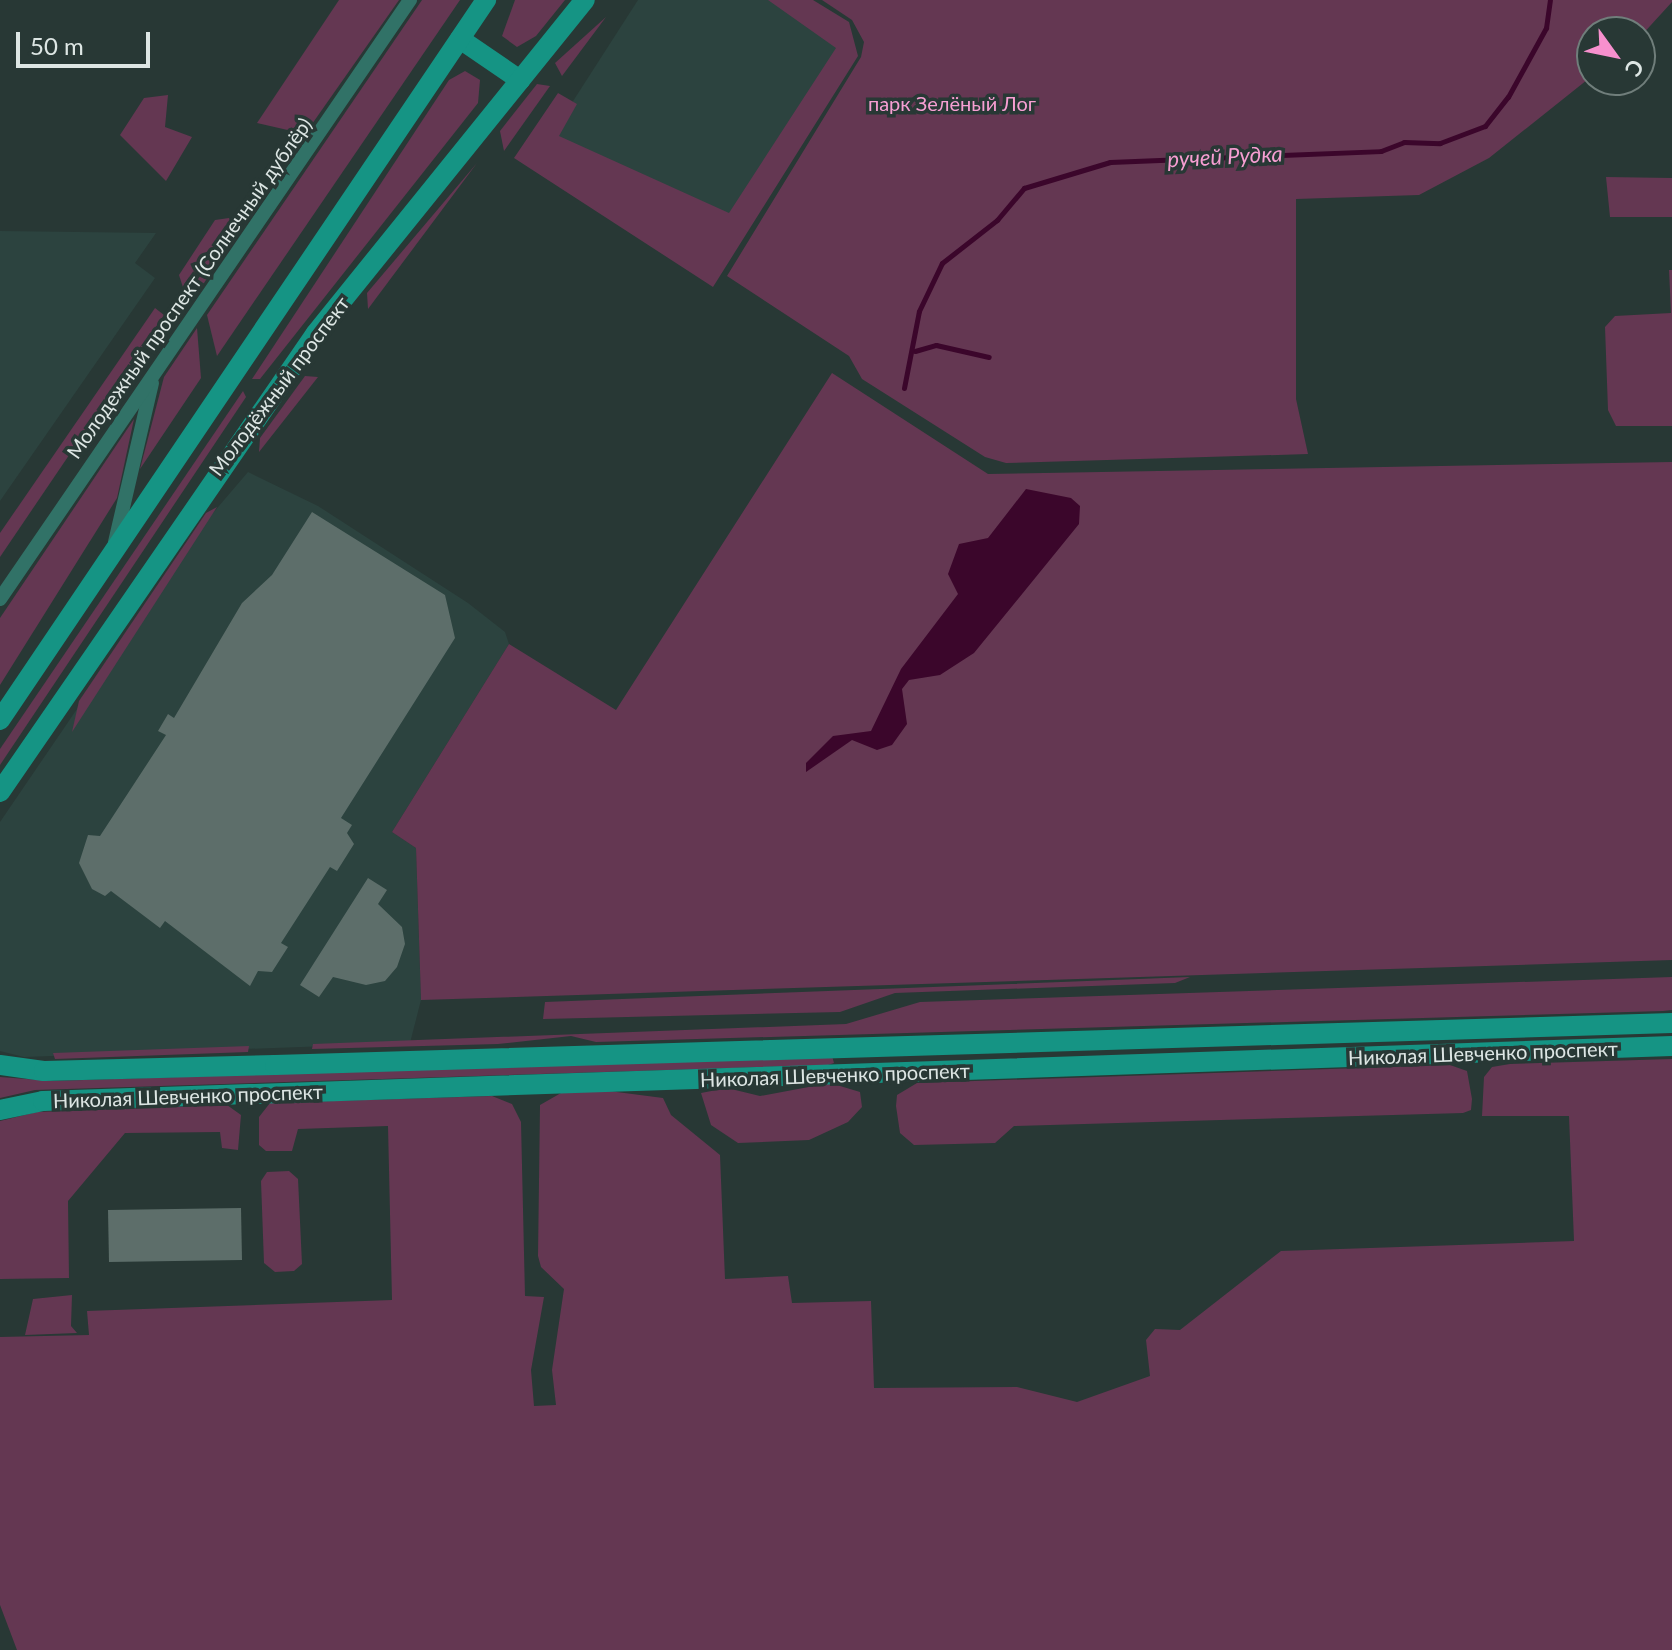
<!DOCTYPE html>
<html>
<head>
<meta charset="utf-8">
<style>
	body { margin:0 }
	#map { position:relative; width:1672px; height:1650px; overflow:hidden; background:#283835; font-family:Lato,sans-serif }
	div>[style] { position:absolute }
	[style*='--x'] { left:calc(var(--x)*1px); top:calc(var(--y)*1px); width:calc(var(--w)*1px); rotate:calc(var(--a)*1deg) }
	.built>* { inset:0; background:#2c433f }
	.green>* { inset:0; background:#643752 }
	.water>* { inset:0; background:#3b062b }
	.stream>* { height:5px; margin:-2.5px; padding:0 2.5px; transform-origin:2.5px; border-radius:2.5px; background:#3b062b }
	.building>* { inset:0; background:#5d6e6a }
	.street>* { height:14px; margin:-7px; padding:0 7px; transform-origin:7px; border-radius:7px; background:#317267 }
	.secondary>* { height:20px; margin:-10px; padding:0 10px; transform-origin:10px; border-radius:10px; background:#159484 }
	span { translate:-50% -50%; white-space:nowrap; text-align:center; line-height:1.15; -webkit-text-stroke:7px #283835; paint-order:stroke }
	.park-label { font-size:20px; color:#f79fd3 }
	.street-label { font-size:20px; color:#dde6e4 }
	.water-label { font-size:22px; color:#f69ed2; font-style:italic }
	.north { position:absolute; left:1576px; top:16px; width:80px; height:80px; box-sizing:border-box; background:#283835; border:2px solid #707e7b; border-radius:50%; rotate:123deg; font-size:22px; font-weight:700; line-height:32px; text-align:center; color:#dde6e4 }
	.north::after { content:''; display:block; margin:auto; width:28px; height:36px; background:#f790ce; clip-path:polygon(50% 0,100% 100%,50% 72%,0 100%) }
	.scale { position:absolute; left:16px; top:32px; width:134px; height:36px; box-sizing:border-box; border:4px solid #dde6e4; border-top:0; padding-left:10px; font-size:24px; line-height:28px; white-space:nowrap; color:#dde6e4; -webkit-text-stroke:6px #283835; paint-order:stroke }
</style>
</head>
<body>
<div id="map">
	<div class="built">
		<div style="clip-path:polygon(638px 0,775px 0,846px 44px,732px 220px,548px 140px)"></div>
		<div style="clip-path:polygon(0 231px,156px 233px,135px 263px,155px 278px,0 501px)"></div>
		<div style="clip-path:polygon(248px 472px,318px 506px,468px 603px,505px 632px,509px 644px,392px 832px,416px 848px,421px 1000px,410px 1043px,24px 1057px,0 1051px,0 822px,201px 527px)"></div>
	</div>
	<div class="green">
		<div style="clip-path:polygon(339px 0,399px 0,305px 134px,257px 123px)"></div>
		<div style="clip-path:polygon(422px 0,460px 0,217px 356px,207px 315px)"></div>
		<div style="clip-path:polygon(515px 0,565px 0,536px 36px,517px 47px,502px 36px)"></div>
		<div style="clip-path:polygon(768px 0,813px 0,849px 22px,858px 56px,713px 287px,514px 158px,558px 93px,577px 104px,559px 136px,729px 213px,836px 48px)"></div>
		<div style="clip-path:polygon(822px 0,1672px 0,1672px 2px,1640px 37px,1592px 32px,1592px 76px,1489px 158px,1419px 195px,1296px 199px,1296px 399px,1308px 454px,1006px 463px,985px 457px,862px 379px,849px 356px,727px 276px,861px 57px,864px 42px,852px 20px)"></div>
		<div style="clip-path:polygon(606px 17px,562px 76px,555px 63px)"></div>
		<div style="clip-path:polygon(465px 71px,480px 80px,478px 103px,260px 379px,252px 379px,449px 80px)"></div>
		<div style="clip-path:polygon(537px 84px,550px 86px,504px 151px,500px 131px)"></div>
		<div style="clip-path:polygon(168px 95px,165px 127px,192px 137px,166px 181px,120px 135px,144px 98px)"></div>
		<div style="clip-path:polygon(477px 163px,368px 309px,367px 293px)"></div>
		<div style="clip-path:polygon(1606px 177px,1672px 178px,1672px 217px,1610px 217px)"></div>
		<div style="clip-path:polygon(229px 218px,236px 234px,189px 306px,179px 275px,215px 220px)"></div>
		<div style="clip-path:polygon(1669px 270px,1672px 270px,1672px 426px,1616px 426px,1608px 410px,1605px 327px,1615px 316px,1671px 313px)"></div>
		<div style="clip-path:polygon(155px 308px,164px 315px,0 557px,0 533px)"></div>
		<div style="clip-path:polygon(197px 328px,201px 378px,140px 469px,164px 377px)"></div>
		<div style="clip-path:polygon(832px 373px,988px 474px,1672px 462px,1672px 960px,421px 1000px,416px 848px,392px 832px,509px 644px,616px 710px)"></div>
		<div style="clip-path:polygon(305px 376px,318px 377px,259px 452px,260px 438px)"></div>
		<div style="clip-path:polygon(243px 391px,246px 397px,0 765px,0 749px)"></div>
		<div style="clip-path:polygon(134px 419px,117px 498px,0 685px,0 618px)"></div>
		<div style="clip-path:polygon(217px 507px,72px 732px,79px 701px,206px 513px)"></div>
		<div style="clip-path:polygon(1190px 977px,1175px 983px,895px 993px,840px 1012px,543px 1019px,545px 1002px)"></div>
		<div style="clip-path:polygon(1672px 977px,1672px 1010px,1663px 1011px,596px 1042px,571px 1036px,498px 1044px,312px 1049px,313px 1044px,846px 1024px,920px 1002px)"></div>
		<div style="clip-path:polygon(249px 1046px,248px 1052px,55px 1059px,53px 1053px)"></div>
		<div style="clip-path:polygon(832px 1056px,834px 1063px,828px 1065px,35px 1090px,0 1098px,0 1077px,53px 1081px)"></div>
		<div style="clip-path:polygon(1672px 1059px,1672px 1650px,17px 1650px,0 1605px,0 1337px,89px 1335px,87px 1311px,392px 1300px,388px 1126px,298px 1129px,292px 1151px,266px 1151px,259px 1145px,259px 1117px,270px 1103px,492px 1096px,512px 1104px,521px 1122px,525px 1296px,544px 1297px,531px 1370px,534px 1406px,556px 1405px,552px 1370px,564px 1289px,541px 1267px,538px 1256px,540px 1105px,561px 1093px,609px 1091px,663px 1098px,671px 1115px,720px 1155px,725px 1279px,788px 1276px,792px 1303px,871px 1301px,874px 1388px,1017px 1387px,1077px 1402px,1150px 1376px,1146px 1340px,1155px 1329px,1180px 1330px,1281px 1251px,1574px 1241px,1569px 1116px,1482px 1116px,1484px 1077px,1492px 1067px,1510px 1064px)"></div>
		<div style="clip-path:polygon(1450px 1065px,1467px 1071px,1472px 1099px,1471px 1110px,1463px 1113px,1014px 1126px,995px 1143px,914px 1145px,900px 1133px,896px 1106px,897px 1095px,917px 1083px)"></div>
		<div style="clip-path:polygon(830px 1083px,860px 1092px,862px 1107px,848px 1122px,809px 1140px,738px 1143px,711px 1125px,701px 1093px,727px 1088px,760px 1096px)"></div>
		<div style="clip-path:polygon(227px 1105px,241px 1115px,238px 1150px,222px 1148px,220px 1132px,125px 1133px,68px 1201px,69px 1278px,0 1279px,0 1121px,37px 1112px)"></div>
		<div style="clip-path:polygon(289px 1171px,298px 1179px,302px 1264px,294px 1271px,275px 1272px,264px 1263px,261px 1181px,267px 1172px)"></div>
		<div style="clip-path:polygon(72px 1295px,71px 1326px,77px 1333px,25px 1335px,33px 1299px)"></div>
	</div>
	<div class="water">
		<div style="clip-path:polygon(1026px 489px,1071px 498px,1080px 506px,1079px 524px,974px 653px,940px 675px,909px 680px,902px 689px,907px 724px,892px 745px,877px 750px,852px 740px,806px 772px,806px 763px,833px 736px,871px 731px,901px 669px,958px 594px,948px 574px,959px 544px,988px 538px)"></div>
	</div>
	<div class="stream">
		<div style="--x:915;--y:351;--w:22;--a:-16"></div>
		<div style="--x:936;--y:345;--w:54;--a:12.8"></div>
		<div style="--x:904;--y:388;--w:78;--a:-79"></div>
		<div style="--x:919;--y:311;--w:53;--a:-64.4"></div>
		<div style="--x:942;--y:263;--w:70;--a:-38"></div>
		<div style="--x:997;--y:220;--w:42;--a:-49.8"></div>
		<div style="--x:1024;--y:188;--w:90;--a:-16.8"></div>
		<div style="--x:1110;--y:162;--w:271;--a:-2.3"></div>
		<div style="--x:1381;--y:151;--w:25;--a:-21"></div>
		<div style="--x:1404;--y:142;--w:36;--a:2"></div>
		<div style="--x:1440;--y:143;--w:48;--a:-20.7"></div>
		<div style="--x:1485;--y:126;--w:37;--a:-52"></div>
		<div style="--x:1508;--y:97;--w:79;--a:-61.2"></div>
		<div style="--x:1546;--y:28;--w:28;--a:-82"></div>
	</div>
	<div class="building">
		<div style="clip-path:polygon(312px 512px,445px 595px,455px 638px,341px 818px,352px 825px,347px 833px,354px 844px,337px 871px,330px 867px,281px 943px,288px 947px,272px 972px,258px 971px,250px 986px,165px 921px,160px 928px,111px 891px,105px 896px,92px 889px,79px 863px,88px 835px,100px 836px,166px 735px,158px 731px,168px 714px,174px 718px,242px 603px,272px 575px)"></div>
		<div style="clip-path:polygon(368px 878px,387px 890px,378px 904px,402px 927px,405px 944px,397px 967px,385px 981px,366px 985px,333px 977px,319px 997px,300px 985px)"></div>
		<div style="clip-path:polygon(241px 1208px,242px 1260px,109px 1262px,108px 1210px)"></div>
	</div>
	<div class="street">
		<div style="--x:115;--y:542;--w:163;--a:-76.9"></div>
		<div style="--x:0;--y:599;--w:726;--a:-55.61"></div>
	</div>
	<div class="secondary">
		<div style="--x:460;--y:39;--w:73;--a:34.3"></div>
		<div style="--x:0;--y:720;--w:869;--a:-55.98"></div>
		<div style="--x:0;--y:792;--w:557;--a:-55.45"></div>
		<div style="--x:316;--y:333;--w:428;--a:-51.1"></div>
		<div style="--x:0;--y:1065;--w:44;--a:7.8"></div>
		<div style="--x:44;--y:1071;--w:231;--a:-1.5"></div>
		<div style="--x:275;--y:1065;--w:1398;--a:-1.72"></div>
		<div style="--x:0;--y:1110;--w:44;--a:-11.8"></div>
		<div style="--x:43;--y:1101;--w:1630;--a:-1.93"></div>
	</div>
	<div class="park-label">
		<span style="left:952px;top:103px">парк Зелёный Лог</span>
	</div>
	<div class="street-label">
		<span style="left:189px;top:288px;rotate:-55deg">Молодежный проспект (Солнечный дублёр)</span>
		<span style="left:279px;top:386px;rotate:-53deg">Молодёжный проспект</span>
		<span style="left:1483px;top:1053px;rotate:-2deg">Николая Шевченко проспект</span>
		<span style="left:835px;top:1075px;rotate:-2deg">Николая Шевченко проспект</span>
		<span style="left:188px;top:1096px;rotate:-2deg">Николая Шевченко проспект</span>
	</div>
	<div class="water-label">
		<span style="left:1225px;top:156px;rotate:-3deg">ручей Рудка</span>
	</div>
	<div class="north">С</div>
	<div class="scale">50 m</div>
</div>
</body>
</html>
